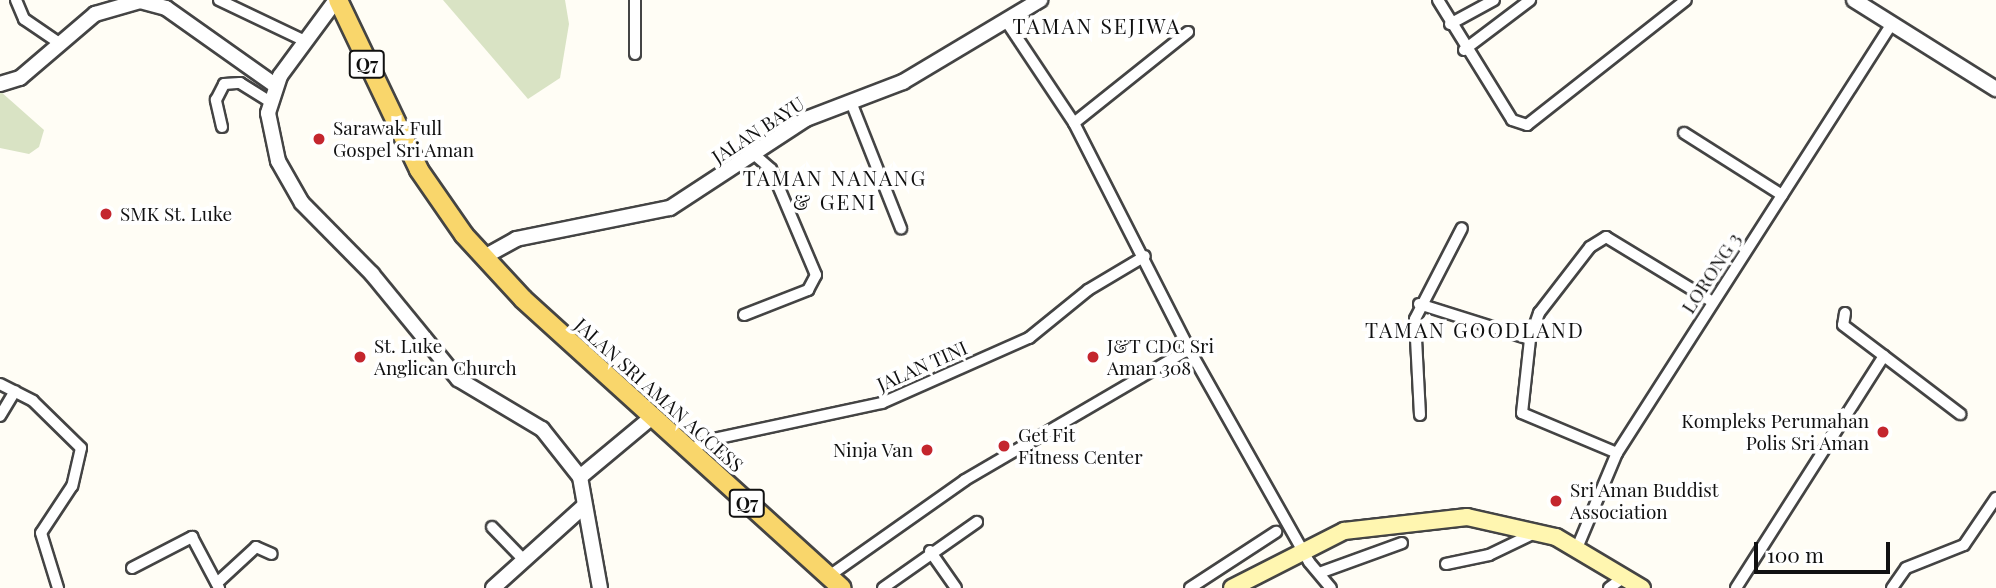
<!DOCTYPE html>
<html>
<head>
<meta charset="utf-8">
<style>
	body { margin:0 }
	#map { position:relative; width:1996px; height:588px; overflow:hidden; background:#fffdf5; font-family:"Playfair Display",serif }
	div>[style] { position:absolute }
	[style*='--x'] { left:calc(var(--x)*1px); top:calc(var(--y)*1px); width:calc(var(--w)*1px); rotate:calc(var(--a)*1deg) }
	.cemetery>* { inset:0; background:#d9e3c4 }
	.roads { filter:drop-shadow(2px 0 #444) drop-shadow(-2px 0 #444) drop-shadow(0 2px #444) drop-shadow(0 -2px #444) }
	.minor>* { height:10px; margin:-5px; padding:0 5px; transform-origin:5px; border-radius:5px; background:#fff }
	.tertiary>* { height:14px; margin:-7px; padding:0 7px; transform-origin:7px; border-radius:7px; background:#fff }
	.secondary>* { height:16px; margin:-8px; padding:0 8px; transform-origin:8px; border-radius:8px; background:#fff6b0 }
	.primary>* { height:18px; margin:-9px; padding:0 9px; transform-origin:9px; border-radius:9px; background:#f9d66b }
	.dots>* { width:19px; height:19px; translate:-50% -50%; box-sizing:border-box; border:4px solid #fff; border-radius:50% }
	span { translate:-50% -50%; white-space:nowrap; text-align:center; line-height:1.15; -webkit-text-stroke:7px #fff; paint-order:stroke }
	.shield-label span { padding:2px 5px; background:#fff; border:2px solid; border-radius:5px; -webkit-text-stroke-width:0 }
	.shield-label { font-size:18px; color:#111; font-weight:700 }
	.poi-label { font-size:19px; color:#111 }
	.left { translate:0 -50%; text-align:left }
	.right { translate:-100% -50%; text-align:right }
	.street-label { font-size:19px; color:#111 }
	.neighbourhood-label { font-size:21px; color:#111; letter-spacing:2px }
	.scale { position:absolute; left:1754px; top:542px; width:136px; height:32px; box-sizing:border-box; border:4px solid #111; border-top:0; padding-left:9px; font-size:21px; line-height:24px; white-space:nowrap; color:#111; -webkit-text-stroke:5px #fff; paint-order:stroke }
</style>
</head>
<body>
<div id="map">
	<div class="cemetery">
		<div style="clip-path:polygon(443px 0,565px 0,569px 24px,560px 78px,528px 99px)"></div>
		<div style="clip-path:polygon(0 91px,44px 130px,39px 147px,29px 154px,0 148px)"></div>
	</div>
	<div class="roads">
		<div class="minor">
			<div style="--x:16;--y:0;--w:21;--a:67"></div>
			<div style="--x:24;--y:19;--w:42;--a:34.4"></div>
			<div style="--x:219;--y:0;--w:93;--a:25.5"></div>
			<div style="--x:635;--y:0;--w:54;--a:90"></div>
			<div style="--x:1438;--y:0;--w:141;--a:58.3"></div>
			<div style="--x:1512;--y:120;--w:16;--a:18"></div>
			<div style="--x:1527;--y:125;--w:202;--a:-38.2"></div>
			<div style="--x:1006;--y:21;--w:123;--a:56.3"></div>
			<div style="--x:1074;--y:123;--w:254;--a:63"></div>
			<div style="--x:1189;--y:349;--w:244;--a:60.6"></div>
			<div style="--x:1309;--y:562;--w:34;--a:50"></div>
			<div style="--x:1450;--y:24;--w:50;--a:-28.6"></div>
			<div style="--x:1464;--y:50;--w:83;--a:-37.1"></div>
			<div style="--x:851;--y:102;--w:136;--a:68.4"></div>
			<div style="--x:1074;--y:123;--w:146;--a:-38.6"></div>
			<div style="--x:222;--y:127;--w:28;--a:-103"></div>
			<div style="--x:216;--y:100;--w:18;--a:-63"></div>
			<div style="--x:224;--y:84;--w:16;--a:-4"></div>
			<div style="--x:240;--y:83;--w:36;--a:32"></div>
			<div style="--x:1684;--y:133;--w:116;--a:32.3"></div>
			<div style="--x:1419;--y:304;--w:116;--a:17.5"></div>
			<div style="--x:1845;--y:313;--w:12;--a:99"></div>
			<div style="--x:1843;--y:325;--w:51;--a:37.1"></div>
			<div style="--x:744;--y:315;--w:69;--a:-21.3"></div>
			<div style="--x:808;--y:290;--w:17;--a:-62"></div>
			<div style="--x:816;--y:275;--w:115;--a:-113"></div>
			<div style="--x:771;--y:169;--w:23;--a:-139"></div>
			<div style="--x:0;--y:384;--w:37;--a:27"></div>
			<div style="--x:33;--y:401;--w:67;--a:44.4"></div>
			<div style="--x:81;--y:448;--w:39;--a:103"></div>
			<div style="--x:72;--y:486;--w:56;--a:123.4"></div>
			<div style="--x:41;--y:533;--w:58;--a:72.8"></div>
			<div style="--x:1420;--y:415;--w:96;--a:-93"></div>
			<div style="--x:1415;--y:319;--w:102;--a:-62.7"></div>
			<div style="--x:0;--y:416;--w:29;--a:-59"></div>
			<div style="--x:689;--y:450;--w:27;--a:-24"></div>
			<div style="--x:714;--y:439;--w:172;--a:-12.1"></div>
			<div style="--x:882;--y:403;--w:161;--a:-23.9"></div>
			<div style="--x:1029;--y:338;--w:76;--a:-39.1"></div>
			<div style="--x:1088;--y:290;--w:66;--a:-30.8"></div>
			<div style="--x:1617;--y:453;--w:103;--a:-157.2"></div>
			<div style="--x:1522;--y:413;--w:74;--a:-83.8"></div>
			<div style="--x:1530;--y:339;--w:28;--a:-71"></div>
			<div style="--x:1539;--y:313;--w:83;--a:-52.3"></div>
			<div style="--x:1590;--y:247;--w:19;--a:-32"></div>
			<div style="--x:1606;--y:237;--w:125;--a:31.3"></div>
			<div style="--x:492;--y:527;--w:42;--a:46"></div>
			<div style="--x:1577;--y:548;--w:103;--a:-67.2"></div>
			<div style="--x:1617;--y:453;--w:508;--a:-57.37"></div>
			<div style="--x:930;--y:551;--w:45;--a:54.9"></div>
			<div style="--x:1446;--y:564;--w:44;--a:-11.8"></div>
			<div style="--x:1489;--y:555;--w:53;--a:-25.6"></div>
			<div style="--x:132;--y:568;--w:68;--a:-27.3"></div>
			<div style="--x:192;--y:537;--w:58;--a:62.1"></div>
			<div style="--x:1322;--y:572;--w:85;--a:-19.9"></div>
			<div style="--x:829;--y:576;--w:166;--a:-35.2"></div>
			<div style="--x:965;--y:480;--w:259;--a:-30.3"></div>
			<div style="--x:217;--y:583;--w:53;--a:-42.7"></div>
			<div style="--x:256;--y:547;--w:17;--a:24"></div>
			<div style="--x:883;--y:588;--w:115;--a:-35.1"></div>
			<div style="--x:1190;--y:588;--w:103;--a:-33.1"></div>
			<div style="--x:1609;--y:588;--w:19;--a:-36"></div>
			<div style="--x:1736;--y:588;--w:275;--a:-57.5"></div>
			<div style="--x:1884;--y:356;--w:96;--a:37.3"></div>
			<div style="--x:1892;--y:588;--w:24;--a:-55"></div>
			<div style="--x:1906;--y:568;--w:62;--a:-21.6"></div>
			<div style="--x:1964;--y:545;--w:57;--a:-55.8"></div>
		</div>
		<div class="tertiary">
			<div style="--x:336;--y:0;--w:94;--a:126.4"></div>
			<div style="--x:280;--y:76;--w:39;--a:108"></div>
			<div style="--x:268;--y:113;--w:49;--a:78.2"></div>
			<div style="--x:278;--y:161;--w:48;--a:60.3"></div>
			<div style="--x:302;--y:203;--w:100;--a:45.4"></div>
			<div style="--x:372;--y:274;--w:136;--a:50.7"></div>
			<div style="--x:458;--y:379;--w:98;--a:30.8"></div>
			<div style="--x:542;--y:429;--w:61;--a:51.6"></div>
			<div style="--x:580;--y:477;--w:94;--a:-39.8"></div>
			<div style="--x:1854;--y:0;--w:168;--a:32.1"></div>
			<div style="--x:0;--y:84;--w:21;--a:-17"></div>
			<div style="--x:20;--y:78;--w:99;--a:-40.5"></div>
			<div style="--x:95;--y:14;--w:47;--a:-16.1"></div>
			<div style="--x:140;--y:1;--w:27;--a:15"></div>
			<div style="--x:166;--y:8;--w:135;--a:35.3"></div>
			<div style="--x:484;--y:257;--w:37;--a:-29"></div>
			<div style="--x:516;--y:239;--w:157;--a:-11.4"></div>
			<div style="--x:670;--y:208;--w:163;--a:-33.2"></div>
			<div style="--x:806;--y:119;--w:104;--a:-20.9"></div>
			<div style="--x:903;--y:82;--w:160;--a:-30.9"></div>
			<div style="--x:580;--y:477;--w:113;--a:79.8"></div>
			<div style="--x:493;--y:588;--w:121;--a:-42"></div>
		</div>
		<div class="secondary">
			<div style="--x:1232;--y:588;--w:126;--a:-27"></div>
			<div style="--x:1344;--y:531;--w:124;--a:-6.5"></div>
			<div style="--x:1467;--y:517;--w:91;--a:12.7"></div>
			<div style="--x:1556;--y:537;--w:100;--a:30.7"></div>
		</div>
		<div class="primary">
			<div style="--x:338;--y:0;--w:188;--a:64.5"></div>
			<div style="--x:419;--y:170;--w:79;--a:55.3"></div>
			<div style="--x:464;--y:235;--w:87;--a:47.3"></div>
			<div style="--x:523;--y:299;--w:430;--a:42.2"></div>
		</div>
	</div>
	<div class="dots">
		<div style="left:319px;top:139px;background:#c4262e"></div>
		<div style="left:106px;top:214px;background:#c4262e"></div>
		<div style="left:360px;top:357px;background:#c4262e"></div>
		<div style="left:1093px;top:357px;background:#c4262e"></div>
		<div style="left:1883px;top:432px;background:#c4262e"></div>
		<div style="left:1004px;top:446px;background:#c4262e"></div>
		<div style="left:927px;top:450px;background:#c4262e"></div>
		<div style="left:1556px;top:501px;background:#c4262e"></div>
	</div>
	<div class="shield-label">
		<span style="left:367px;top:64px">Q7</span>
		<span style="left:747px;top:503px">Q7</span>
	</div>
	<div class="poi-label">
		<span class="left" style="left:333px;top:139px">Sarawak Full<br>Gospel Sri Aman</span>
		<span class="left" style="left:120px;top:214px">SMK St. Luke</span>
		<span class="left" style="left:374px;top:357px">St. Luke<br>Anglican Church</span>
		<span class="left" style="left:1107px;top:357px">J&amp;T CDC Sri<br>Aman 308</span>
		<span class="right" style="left:1869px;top:432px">Kompleks Perumahan<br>Polis Sri Aman</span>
		<span class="left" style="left:1018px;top:446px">Get Fit<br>Fitness Center</span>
		<span class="right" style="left:913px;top:450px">Ninja Van</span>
		<span class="left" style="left:1570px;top:501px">Sri Aman Buddist<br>Association</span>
	</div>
	<div class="street-label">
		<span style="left:758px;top:130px;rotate:-33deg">JALAN BAYU</span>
		<span style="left:1711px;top:273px;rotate:-57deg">LORONG 3</span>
		<span style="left:922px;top:366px;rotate:-24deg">JALAN TINI</span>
		<span style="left:659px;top:395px;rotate:42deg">JALAN SRI AMAN ACCESS</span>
	</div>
	<div class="neighbourhood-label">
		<span style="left:1097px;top:25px">TAMAN SEJIWA</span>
		<span style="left:835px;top:189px">TAMAN NANANG<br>&amp; GENI</span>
		<span style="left:1475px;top:329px">TAMAN GOODLAND</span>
	</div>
	<div class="scale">100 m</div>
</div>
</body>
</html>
